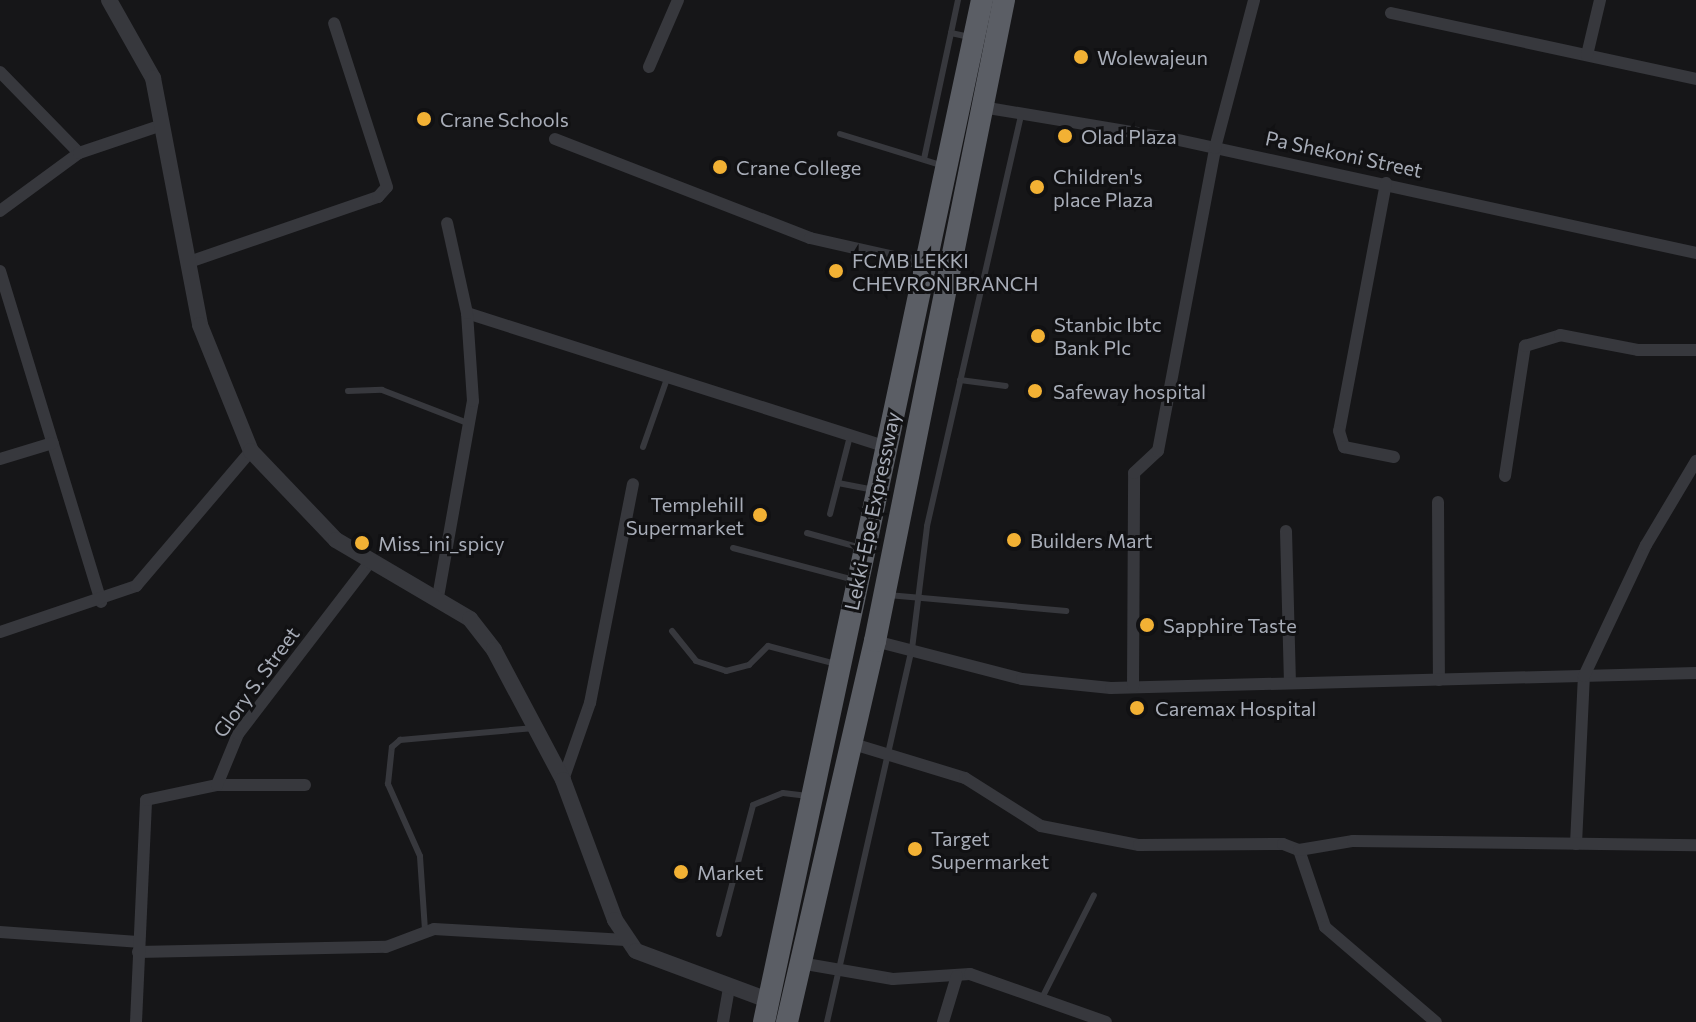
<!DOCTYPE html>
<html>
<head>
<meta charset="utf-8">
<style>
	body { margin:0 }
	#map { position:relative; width:1696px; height:1022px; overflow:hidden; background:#161618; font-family:Commissioner,sans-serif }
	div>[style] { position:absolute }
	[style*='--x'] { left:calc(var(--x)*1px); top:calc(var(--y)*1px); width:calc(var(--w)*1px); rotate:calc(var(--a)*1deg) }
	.service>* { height:6px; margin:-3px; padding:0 3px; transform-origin:3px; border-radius:3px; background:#37383d }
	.minor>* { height:12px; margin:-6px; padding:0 6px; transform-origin:6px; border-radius:6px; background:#37383d }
	.tertiary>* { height:16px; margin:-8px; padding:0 8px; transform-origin:8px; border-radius:8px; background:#37383d }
	.trunk>* { height:22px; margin:-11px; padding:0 11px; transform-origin:11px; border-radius:11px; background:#5b5e65 }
	.dots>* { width:22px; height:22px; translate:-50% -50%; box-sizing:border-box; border:4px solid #111113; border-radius:50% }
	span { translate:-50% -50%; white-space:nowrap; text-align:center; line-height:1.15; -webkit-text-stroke:6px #111113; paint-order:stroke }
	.poi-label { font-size:20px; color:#a8adb8 }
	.left { translate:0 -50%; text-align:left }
	.right { translate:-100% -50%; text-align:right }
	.street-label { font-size:20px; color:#a8adb8 }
</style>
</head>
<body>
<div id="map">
	<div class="service">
		<div style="--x:958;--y:0;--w:34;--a:102"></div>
		<div style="--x:951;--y:33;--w:19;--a:12"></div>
		<div style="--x:840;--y:134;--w:109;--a:17.1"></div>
		<div style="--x:924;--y:159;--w:129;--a:-77.9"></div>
		<div style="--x:960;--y:380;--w:46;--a:7.4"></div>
		<div style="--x:348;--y:391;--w:34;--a:-2"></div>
		<div style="--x:382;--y:390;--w:94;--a:21.1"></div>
		<div style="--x:643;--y:447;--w:72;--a:-70.6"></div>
		<div style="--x:838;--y:483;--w:37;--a:11"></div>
		<div style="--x:830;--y:514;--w:81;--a:-75.6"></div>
		<div style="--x:807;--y:533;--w:56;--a:15.5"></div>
		<div style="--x:733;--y:548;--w:125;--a:14.8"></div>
		<div style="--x:888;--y:595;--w:179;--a:5.1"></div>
		<div style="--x:672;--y:631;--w:38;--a:51"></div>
		<div style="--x:696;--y:661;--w:32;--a:18"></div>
		<div style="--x:726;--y:671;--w:24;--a:-15"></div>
		<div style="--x:749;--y:665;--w:27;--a:-45"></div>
		<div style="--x:768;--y:646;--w:70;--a:14.8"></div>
		<div style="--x:425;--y:930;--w:74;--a:-93.9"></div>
		<div style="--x:420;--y:856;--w:79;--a:-114"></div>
		<div style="--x:388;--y:784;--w:37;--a:-84"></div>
		<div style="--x:392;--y:747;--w:11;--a:-41"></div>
		<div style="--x:400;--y:740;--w:135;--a:-5.1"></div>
		<div style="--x:719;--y:934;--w:133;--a:-75.2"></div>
		<div style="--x:753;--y:805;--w:32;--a:-22"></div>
		<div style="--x:783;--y:793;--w:25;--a:7"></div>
		<div style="--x:1042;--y:998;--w:115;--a:-63.2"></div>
		<div style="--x:827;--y:1022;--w:383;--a:-77.2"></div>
		<div style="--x:912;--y:649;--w:124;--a:-83"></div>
		<div style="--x:927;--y:526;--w:422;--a:-77.1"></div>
	</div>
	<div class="minor">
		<div style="--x:1391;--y:13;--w:312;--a:12.2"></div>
		<div style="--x:1587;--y:55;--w:57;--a:-76.7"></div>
		<div style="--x:649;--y:67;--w:73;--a:-66.6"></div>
		<div style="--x:0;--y:72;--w:113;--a:45.7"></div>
		<div style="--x:982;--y:107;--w:195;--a:9.5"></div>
		<div style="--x:1174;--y:139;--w:534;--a:12.32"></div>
		<div style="--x:555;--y:139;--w:274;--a:21.2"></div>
		<div style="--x:810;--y:238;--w:118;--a:12.7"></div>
		<div style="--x:1386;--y:183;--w:252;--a:100.7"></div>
		<div style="--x:1339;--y:431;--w:17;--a:73"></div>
		<div style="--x:1344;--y:447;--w:51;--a:11.3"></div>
		<div style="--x:0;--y:211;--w:98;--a:-36.3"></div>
		<div style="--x:79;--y:153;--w:88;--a:-18.6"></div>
		<div style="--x:189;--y:262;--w:200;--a:-19"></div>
		<div style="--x:378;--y:197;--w:13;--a:-48"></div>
		<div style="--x:387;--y:187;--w:172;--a:-107.9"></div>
		<div style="--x:0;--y:271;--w:346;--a:73"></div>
		<div style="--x:467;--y:313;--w:440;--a:17.7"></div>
		<div style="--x:0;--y:459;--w:55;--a:-16.8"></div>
		<div style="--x:1505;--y:476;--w:132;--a:-81.3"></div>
		<div style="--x:1525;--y:346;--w:37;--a:-17"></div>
		<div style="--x:1560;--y:335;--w:79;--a:10.9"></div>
		<div style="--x:1638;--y:350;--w:58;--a:0"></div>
		<div style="--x:1438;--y:502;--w:178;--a:89.7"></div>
		<div style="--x:1286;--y:531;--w:150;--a:88.5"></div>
		<div style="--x:438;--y:597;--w:199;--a:-79.9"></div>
		<div style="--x:473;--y:401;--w:88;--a:-93.9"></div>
		<div style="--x:467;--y:313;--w:92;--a:-102.5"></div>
		<div style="--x:0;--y:632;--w:144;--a:-18.7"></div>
		<div style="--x:136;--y:586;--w:177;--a:-49.6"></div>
		<div style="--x:875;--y:641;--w:152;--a:14.5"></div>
		<div style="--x:1022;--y:679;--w:89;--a:5.8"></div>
		<div style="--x:1111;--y:688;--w:585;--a:-1.47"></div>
		<div style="--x:1133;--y:687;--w:214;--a:-89.7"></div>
		<div style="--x:1134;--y:473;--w:33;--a:-43"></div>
		<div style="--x:1158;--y:451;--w:308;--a:-79.3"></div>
		<div style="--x:1215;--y:148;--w:153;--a:-75.2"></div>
		<div style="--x:850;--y:743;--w:120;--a:16.9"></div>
		<div style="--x:965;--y:778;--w:90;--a:32.3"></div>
		<div style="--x:1041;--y:826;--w:100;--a:11"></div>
		<div style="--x:1139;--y:845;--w:144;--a:-0.4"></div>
		<div style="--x:1283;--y:844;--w:17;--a:21"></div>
		<div style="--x:1299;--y:850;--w:81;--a:71.3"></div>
		<div style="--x:1325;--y:927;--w:146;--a:40.6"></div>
		<div style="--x:563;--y:780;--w:82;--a:-70.7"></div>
		<div style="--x:590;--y:703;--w:223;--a:-78.9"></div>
		<div style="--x:217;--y:785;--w:88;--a:0"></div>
		<div style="--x:1576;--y:844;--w:168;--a:-87.3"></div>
		<div style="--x:1584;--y:676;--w:145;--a:-64.7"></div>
		<div style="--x:1646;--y:545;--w:98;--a:-59.2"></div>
		<div style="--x:1299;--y:850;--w:55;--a:-9.5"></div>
		<div style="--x:1353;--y:841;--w:343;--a:0.7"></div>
		<div style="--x:0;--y:932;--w:138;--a:4.1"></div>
		<div style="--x:138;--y:952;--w:248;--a:-1.2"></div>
		<div style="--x:386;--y:947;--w:51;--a:-20.6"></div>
		<div style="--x:434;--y:929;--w:192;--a:3.3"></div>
		<div style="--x:800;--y:963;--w:94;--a:9.8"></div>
		<div style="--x:893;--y:979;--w:77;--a:-3.7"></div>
		<div style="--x:970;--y:974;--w:144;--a:19.4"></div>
		<div style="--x:136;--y:1022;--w:222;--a:-87.4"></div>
		<div style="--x:146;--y:800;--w:73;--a:-11.9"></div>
		<div style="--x:217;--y:785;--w:55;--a:-67.6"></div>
		<div style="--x:238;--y:734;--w:217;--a:-52.5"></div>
		<div style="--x:723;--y:1022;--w:35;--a:-80"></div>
		<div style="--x:943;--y:1022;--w:48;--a:-73.1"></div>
	</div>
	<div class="tertiary">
		<div style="--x:109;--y:0;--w:90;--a:60.6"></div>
		<div style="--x:153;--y:78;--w:251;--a:79.2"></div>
		<div style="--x:200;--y:325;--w:136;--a:68"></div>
		<div style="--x:251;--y:451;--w:123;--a:46.3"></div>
		<div style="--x:336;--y:540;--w:156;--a:30.5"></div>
		<div style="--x:470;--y:619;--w:39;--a:52"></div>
		<div style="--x:494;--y:650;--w:147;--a:62"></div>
		<div style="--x:563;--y:780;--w:149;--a:69.6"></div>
		<div style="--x:615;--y:920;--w:37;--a:56"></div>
		<div style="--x:636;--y:951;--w:141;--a:20.4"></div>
	</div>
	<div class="trunk">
		<div style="--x:764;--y:1022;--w:1045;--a:-77.96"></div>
		<div style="--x:787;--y:1022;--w:391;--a:-77"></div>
		<div style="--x:875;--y:641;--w:654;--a:-78.62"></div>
	</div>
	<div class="dots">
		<div style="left:1081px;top:57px;background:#f2b134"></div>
		<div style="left:424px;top:119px;background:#f2b134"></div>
		<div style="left:1065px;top:136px;background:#f2b134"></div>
		<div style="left:720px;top:167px;background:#f2b134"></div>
		<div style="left:1037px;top:187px;background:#f2b134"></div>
		<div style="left:836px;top:271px;background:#f2b134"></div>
		<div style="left:1038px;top:336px;background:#f2b134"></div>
		<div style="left:1035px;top:391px;background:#f2b134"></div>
		<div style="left:760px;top:515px;background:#f2b134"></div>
		<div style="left:1014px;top:540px;background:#f2b134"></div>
		<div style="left:362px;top:543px;background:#f2b134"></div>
		<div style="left:1147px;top:625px;background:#f2b134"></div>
		<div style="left:1137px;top:708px;background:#f2b134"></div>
		<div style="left:915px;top:849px;background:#f2b134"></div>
		<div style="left:681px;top:872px;background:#f2b134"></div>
	</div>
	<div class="poi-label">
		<span class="left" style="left:1097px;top:57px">Wolewajeun</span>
		<span class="left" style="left:440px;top:119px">Crane Schools</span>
		<span class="left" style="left:1081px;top:136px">Olad Plaza</span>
		<span class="left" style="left:736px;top:167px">Crane College</span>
		<span class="left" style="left:1053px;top:188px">Children's<br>place Plaza</span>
		<span class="left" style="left:852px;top:272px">FCMB LEKKI<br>CHEVRON BRANCH</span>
		<span class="left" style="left:1054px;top:336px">Stanbic Ibtc<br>Bank Plc</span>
		<span class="left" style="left:1053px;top:391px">Safeway hospital</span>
		<span class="right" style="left:744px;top:516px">Templehill<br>Supermarket</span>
		<span class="left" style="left:1030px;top:540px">Builders Mart</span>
		<span class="left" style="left:378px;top:543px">Miss_ini_spicy</span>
		<span class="left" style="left:1163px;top:625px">Sapphire Taste</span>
		<span class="left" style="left:1155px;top:708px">Caremax Hospital</span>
		<span class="left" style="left:931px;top:850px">Target<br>Supermarket</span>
		<span class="left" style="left:697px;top:872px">Market</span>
	</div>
	<div class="street-label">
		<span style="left:1344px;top:154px;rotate:12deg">Pa Shekoni Street</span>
		<span style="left:872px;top:511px;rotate:-78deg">Lekki-Epe Expressway</span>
		<span style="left:256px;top:682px;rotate:-54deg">Glory S. Street</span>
	</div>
</div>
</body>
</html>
